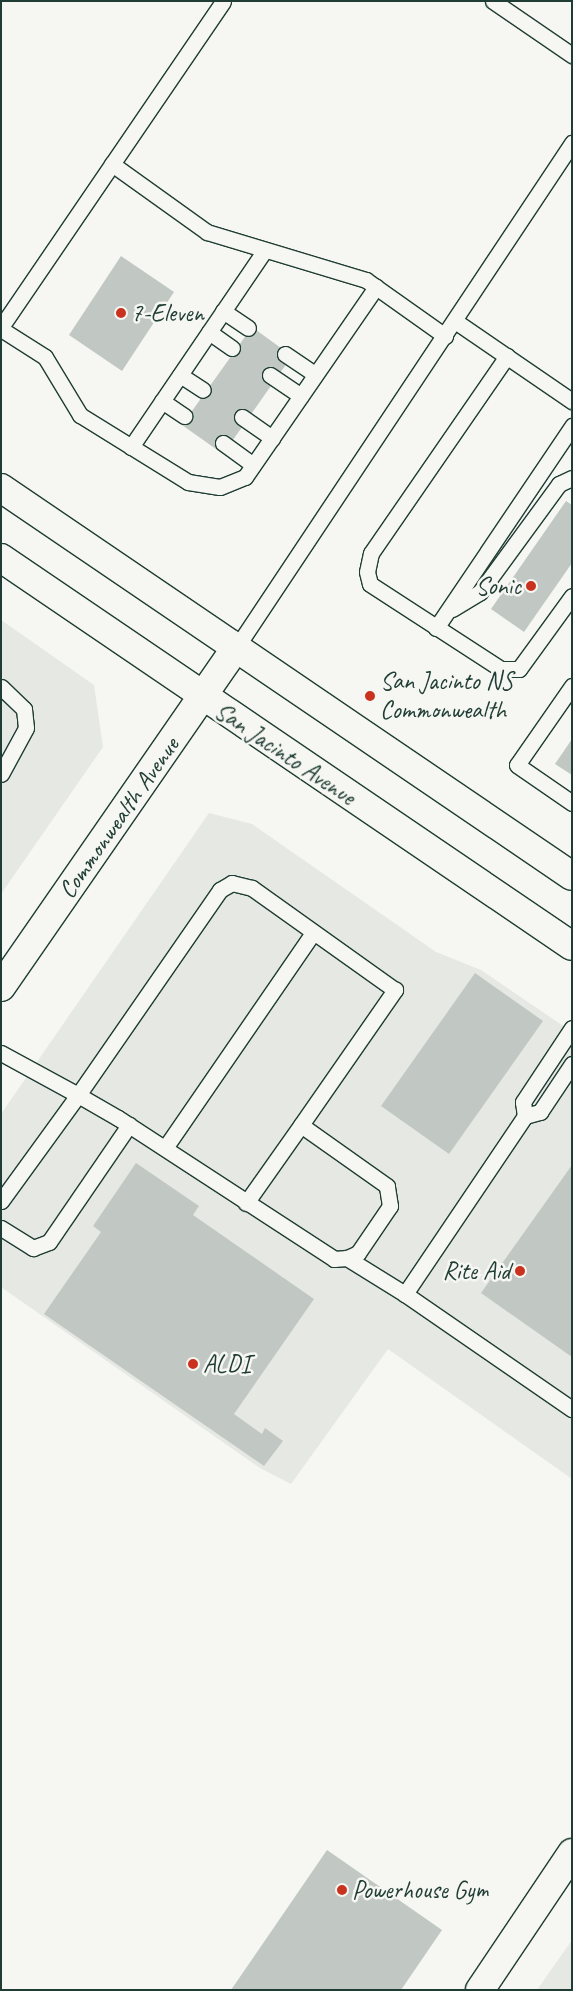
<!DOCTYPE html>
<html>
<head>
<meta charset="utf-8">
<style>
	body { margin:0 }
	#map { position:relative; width:573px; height:1991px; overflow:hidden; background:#f6f6f2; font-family:Caveat,sans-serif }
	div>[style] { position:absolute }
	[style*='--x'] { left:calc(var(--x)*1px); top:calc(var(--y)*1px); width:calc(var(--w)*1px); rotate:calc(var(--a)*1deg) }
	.built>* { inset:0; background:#e6e8e4 }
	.building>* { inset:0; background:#c1c8c3 }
	.roads { filter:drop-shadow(1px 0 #1f3d34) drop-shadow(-1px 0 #1f3d34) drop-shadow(0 1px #1f3d34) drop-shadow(0 -1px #1f3d34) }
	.service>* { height:15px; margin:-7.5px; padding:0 7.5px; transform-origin:7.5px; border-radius:7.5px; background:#f6f6f2 }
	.minor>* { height:28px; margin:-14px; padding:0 14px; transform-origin:14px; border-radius:14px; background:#f6f6f2 }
	.secondary>* { height:28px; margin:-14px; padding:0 14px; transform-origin:14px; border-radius:14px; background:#f6f6f2 }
	.dots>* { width:14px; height:14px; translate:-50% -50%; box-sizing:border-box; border:2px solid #f6f6f2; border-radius:50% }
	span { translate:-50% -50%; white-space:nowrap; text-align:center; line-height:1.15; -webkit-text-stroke:5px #f6f6f2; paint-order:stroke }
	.poi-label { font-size:25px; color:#1f3d34 }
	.left { translate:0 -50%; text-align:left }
	.right { translate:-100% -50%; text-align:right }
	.street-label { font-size:25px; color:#1f3d34 }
	.frame { position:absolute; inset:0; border:2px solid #1f3d34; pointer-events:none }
</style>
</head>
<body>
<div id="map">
	<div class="built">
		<div style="clip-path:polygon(1px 620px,94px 685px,103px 747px,1px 894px)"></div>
		<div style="clip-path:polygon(209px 813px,252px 824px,436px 952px,481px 970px,572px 1032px,572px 1479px,388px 1349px,291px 1484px,260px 1468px,1px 1287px,1px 1114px)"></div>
		<div style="clip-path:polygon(572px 1940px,572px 1990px,537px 1990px)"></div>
	</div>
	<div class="building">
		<div style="clip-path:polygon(121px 256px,174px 292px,122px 371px,69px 335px)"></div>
		<div style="clip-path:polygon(252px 327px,292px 356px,223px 454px,182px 425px)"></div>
		<div style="clip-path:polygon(566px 501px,572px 505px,572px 563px,524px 632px,491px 609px)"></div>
		<div style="clip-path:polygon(572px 739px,572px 775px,555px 764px)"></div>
		<div style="clip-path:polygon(475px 973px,543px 1021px,449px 1154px,381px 1106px)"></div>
		<div style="clip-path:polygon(136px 1163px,199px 1206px,193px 1215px,314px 1299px,234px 1414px,262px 1434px,265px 1428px,283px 1441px,264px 1466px,44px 1314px,101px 1232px,93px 1226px)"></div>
		<div style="clip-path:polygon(572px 1165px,572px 1357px,481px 1293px)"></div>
		<div style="clip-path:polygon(327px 1850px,442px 1930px,401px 1990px,231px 1990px)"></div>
	</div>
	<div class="roads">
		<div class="service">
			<div style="--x:493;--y:1;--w:96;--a:34.4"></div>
			<div style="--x:112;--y:164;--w:117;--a:35.6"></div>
			<div style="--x:207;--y:232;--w:166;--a:16.8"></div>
			<div style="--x:366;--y:280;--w:97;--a:35.3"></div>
			<div style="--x:223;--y:311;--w:30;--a:34"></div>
			<div style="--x:455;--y:321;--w:142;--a:34.4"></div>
			<div style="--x:1;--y:327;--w:394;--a:-55.7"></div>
			<div style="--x:1;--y:329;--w:52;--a:32.5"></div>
			<div style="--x:45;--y:357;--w:68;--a:58.9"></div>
			<div style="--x:80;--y:415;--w:127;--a:31.8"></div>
			<div style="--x:188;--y:482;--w:32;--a:9"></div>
			<div style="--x:220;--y:487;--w:27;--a:-22"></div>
			<div style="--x:245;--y:477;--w:231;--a:-55.4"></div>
			<div style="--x:209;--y:332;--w:28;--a:35"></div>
			<div style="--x:285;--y:354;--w:36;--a:34"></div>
			<div style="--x:507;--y:356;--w:239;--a:124.6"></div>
			<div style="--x:371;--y:553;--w:19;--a:102"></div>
			<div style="--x:367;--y:572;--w:12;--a:76"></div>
			<div style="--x:370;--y:584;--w:156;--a:33"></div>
			<div style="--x:501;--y:669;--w:18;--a:0"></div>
			<div style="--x:519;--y:669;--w:90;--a:-54"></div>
			<div style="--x:180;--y:375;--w:27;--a:33"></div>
			<div style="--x:270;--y:375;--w:37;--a:34"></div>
			<div style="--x:162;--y:401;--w:27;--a:34"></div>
			<div style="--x:242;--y:417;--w:37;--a:35"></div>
			<div style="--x:223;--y:443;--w:37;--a:36"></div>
			<div style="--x:131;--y:447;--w:238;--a:-55.8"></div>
			<div style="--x:452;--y:609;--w:33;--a:-31"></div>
			<div style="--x:480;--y:592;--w:134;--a:-53.8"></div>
			<div style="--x:559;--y:484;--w:14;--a:-25"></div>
			<div style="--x:436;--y:628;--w:244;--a:-56"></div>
			<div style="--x:236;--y:648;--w:607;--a:-56.36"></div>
			<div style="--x:572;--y:686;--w:96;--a:124.8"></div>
			<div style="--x:517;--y:765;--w:67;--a:34.6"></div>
			<div style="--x:1;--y:687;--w:32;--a:44"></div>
			<div style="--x:24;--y:709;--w:19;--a:84"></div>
			<div style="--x:26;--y:728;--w:52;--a:118.5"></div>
			<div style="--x:572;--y:1028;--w:89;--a:123.5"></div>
			<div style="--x:523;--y:1102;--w:14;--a:82"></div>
			<div style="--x:525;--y:1116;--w:16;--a:-15"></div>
			<div style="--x:540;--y:1112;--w:58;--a:-56.3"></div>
			<div style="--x:1;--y:1053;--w:88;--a:28.6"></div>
			<div style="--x:78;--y:1095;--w:46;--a:29.9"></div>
			<div style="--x:118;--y:1118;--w:258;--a:33.1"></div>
			<div style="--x:334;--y:1259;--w:13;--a:-4"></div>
			<div style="--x:347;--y:1258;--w:12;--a:-24"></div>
			<div style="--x:358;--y:1253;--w:57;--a:-55.8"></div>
			<div style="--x:390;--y:1206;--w:20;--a:-99"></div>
			<div style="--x:387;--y:1186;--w:105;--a:-144.7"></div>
			<div style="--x:301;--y:1125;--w:165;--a:-55.2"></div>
			<div style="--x:395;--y:990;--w:176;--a:-144.5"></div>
			<div style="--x:252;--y:888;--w:21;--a:-166"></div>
			<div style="--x:232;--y:883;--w:14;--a:150"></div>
			<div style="--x:220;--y:890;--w:249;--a:124.7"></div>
			<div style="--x:78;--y:1095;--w:131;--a:126"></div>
			<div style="--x:525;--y:1116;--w:215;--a:124"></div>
			<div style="--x:405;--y:1294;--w:203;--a:34.6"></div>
			<div style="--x:165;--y:1148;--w:261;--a:-55.5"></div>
			<div style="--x:246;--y:1203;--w:95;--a:-54.8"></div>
			<div style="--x:1;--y:1228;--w:38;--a:32"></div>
			<div style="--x:33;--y:1248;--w:17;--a:-21"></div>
			<div style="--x:49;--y:1242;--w:142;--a:-55.6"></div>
			<div style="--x:347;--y:1258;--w:68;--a:31.8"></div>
		</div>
		<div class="minor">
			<div style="--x:1;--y:987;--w:412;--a:-55.3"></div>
			<div style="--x:480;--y:1990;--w:165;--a:-56.1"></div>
		</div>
		<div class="secondary">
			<div style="--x:1;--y:488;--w:690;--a:34.2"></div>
			<div style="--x:1;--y:558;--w:690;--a:34.2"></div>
		</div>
	</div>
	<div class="dots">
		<div style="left:121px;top:313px;background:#c8321e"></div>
		<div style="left:531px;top:586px;background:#c8321e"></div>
		<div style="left:370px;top:696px;background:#c8321e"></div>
		<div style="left:520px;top:1271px;background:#c8321e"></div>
		<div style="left:193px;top:1364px;background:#c8321e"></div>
		<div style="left:342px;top:1890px;background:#c8321e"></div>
	</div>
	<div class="poi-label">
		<span class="left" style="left:131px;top:313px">7-Eleven</span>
		<span class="right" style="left:521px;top:586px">Sonic</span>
		<span class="left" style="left:380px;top:696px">San Jacinto NS<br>Commonwealth</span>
		<span class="right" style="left:510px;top:1271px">Rite Aid</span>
		<span class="left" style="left:203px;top:1364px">ALDI</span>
		<span class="left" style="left:352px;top:1890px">Powerhouse Gym</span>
	</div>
	<div class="street-label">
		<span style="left:285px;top:754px;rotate:34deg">San Jacinto Avenue</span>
		<span style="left:119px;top:818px;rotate:-55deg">Commonwealth Avenue</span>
	</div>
	<div class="frame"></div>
</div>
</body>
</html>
